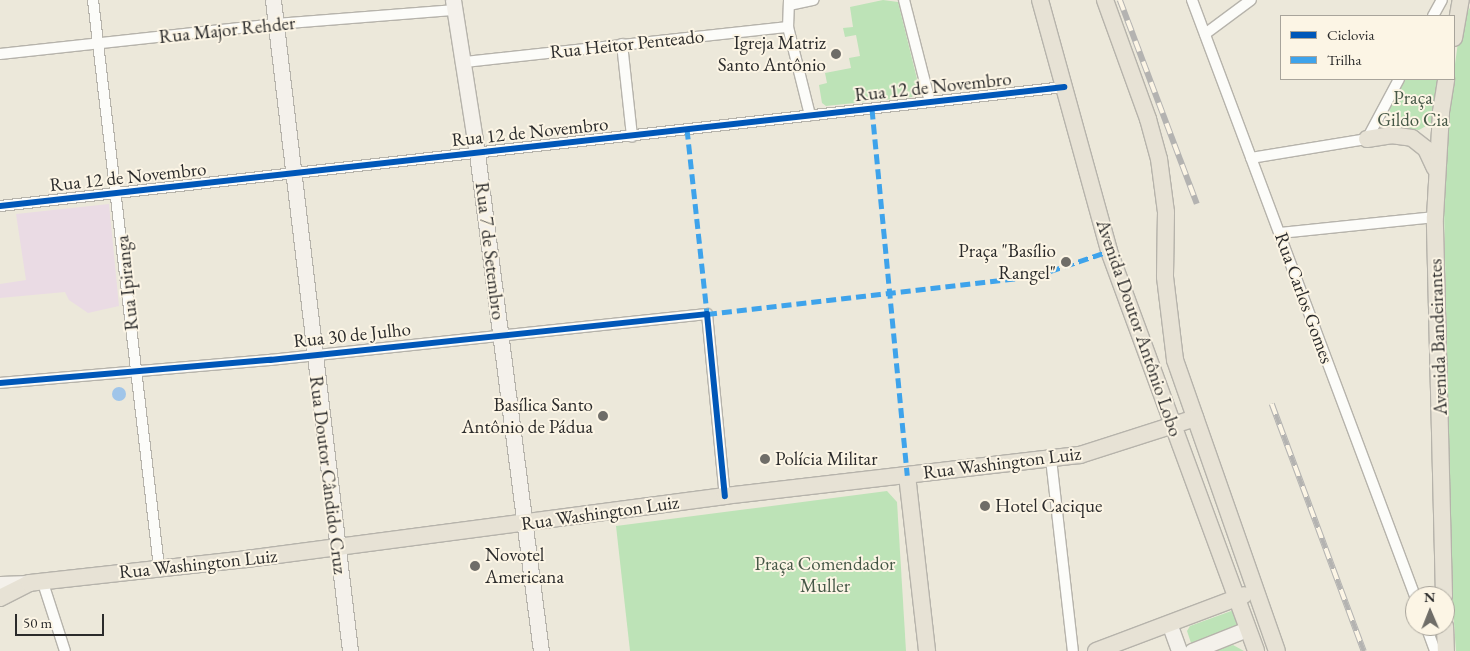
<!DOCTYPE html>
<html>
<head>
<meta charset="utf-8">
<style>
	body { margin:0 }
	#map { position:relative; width:1470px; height:651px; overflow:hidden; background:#ece8da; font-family:"EB Garamond",serif }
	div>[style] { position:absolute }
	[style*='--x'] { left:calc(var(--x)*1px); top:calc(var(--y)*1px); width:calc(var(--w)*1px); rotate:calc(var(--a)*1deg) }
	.built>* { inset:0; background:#eadbe4 }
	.green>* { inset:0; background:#bde3b7 }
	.water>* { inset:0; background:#a0c5e9 }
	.round { border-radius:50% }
	.roads { filter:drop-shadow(1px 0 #b6b3ab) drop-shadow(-1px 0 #b6b3ab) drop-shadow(0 1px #b6b3ab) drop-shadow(0 -1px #b6b3ab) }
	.street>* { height:10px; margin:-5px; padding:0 5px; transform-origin:5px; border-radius:5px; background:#fcfcf9 }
	.secondary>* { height:15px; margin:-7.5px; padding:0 7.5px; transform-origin:7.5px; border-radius:7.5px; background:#f4f1eb }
	.primary>* { height:16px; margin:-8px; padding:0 8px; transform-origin:8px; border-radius:8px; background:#e7e2d5 }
	.rail>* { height:5.5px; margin-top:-2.75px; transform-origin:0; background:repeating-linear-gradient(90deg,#fcf5e5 0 11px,#b4b3b1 0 22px); box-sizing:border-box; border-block:1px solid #b4b3b1 }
	.quiet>* { height:5px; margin-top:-2.5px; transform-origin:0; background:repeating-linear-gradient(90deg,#3ea3eb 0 10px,transparent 0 15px) }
	.cycleway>* { height:6px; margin:-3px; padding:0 3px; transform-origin:3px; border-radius:3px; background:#0057b8 }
	.dots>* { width:14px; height:14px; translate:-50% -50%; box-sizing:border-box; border:2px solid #fcf5e5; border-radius:50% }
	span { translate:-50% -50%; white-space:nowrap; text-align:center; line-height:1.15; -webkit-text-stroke:4px #fcf5e5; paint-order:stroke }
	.street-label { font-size:19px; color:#2b2b2b }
	.poi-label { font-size:19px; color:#2b2b2b }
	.right { translate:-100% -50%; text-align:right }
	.left { translate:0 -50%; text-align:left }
	.park-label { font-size:19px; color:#465847 }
	.legend { position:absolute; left:1280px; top:15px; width:175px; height:65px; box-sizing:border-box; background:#fcf5e5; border:1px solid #a8a49b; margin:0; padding:6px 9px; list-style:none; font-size:15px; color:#2b2b2b }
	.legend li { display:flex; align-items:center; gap:10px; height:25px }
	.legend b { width:25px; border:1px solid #a8a49b }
	.north { position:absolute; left:1405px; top:586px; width:50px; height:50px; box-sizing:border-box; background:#fcf5e5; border:1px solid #a8a49b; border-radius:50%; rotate:359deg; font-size:14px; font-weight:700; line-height:20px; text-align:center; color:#2b2b2b }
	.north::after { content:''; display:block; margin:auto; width:18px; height:22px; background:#6f6d68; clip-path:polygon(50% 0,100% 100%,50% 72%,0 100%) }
	.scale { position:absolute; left:15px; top:614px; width:89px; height:22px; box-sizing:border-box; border:2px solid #2b2b2b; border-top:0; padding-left:6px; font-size:15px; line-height:18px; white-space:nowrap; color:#2b2b2b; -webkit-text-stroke:4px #fcf5e5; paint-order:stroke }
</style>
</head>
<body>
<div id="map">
	<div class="built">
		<div style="clip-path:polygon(109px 204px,119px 306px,88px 313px,69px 300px,65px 292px,0 298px,0 284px,26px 280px,16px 214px)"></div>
	</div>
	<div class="green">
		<div style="clip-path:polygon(883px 0,898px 2px,919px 87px,912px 97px,826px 106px,822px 103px,819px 85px,827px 83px,825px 73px,851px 68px,849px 58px,860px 56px,856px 35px,845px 37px,843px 28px,853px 27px,850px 7px)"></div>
		<div style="clip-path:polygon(1470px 8px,1470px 651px,1456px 651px,1444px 484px,1448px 404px,1444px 209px,1450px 101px,1461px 20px)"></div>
		<div style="clip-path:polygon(1405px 79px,1439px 79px,1433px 122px,1419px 130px,1403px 128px,1396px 123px,1389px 109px)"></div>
		<div style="clip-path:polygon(887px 491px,897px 502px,906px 651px,630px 651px,616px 526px)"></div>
		<div style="clip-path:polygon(1234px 610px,1238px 625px,1191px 643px,1187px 631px,1190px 626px)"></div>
		<div style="clip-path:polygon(1233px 645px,1244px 651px,1213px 651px,1216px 649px)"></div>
	</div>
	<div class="water">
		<div class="round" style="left:112px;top:387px;width:14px;height:14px"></div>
	</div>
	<div class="roads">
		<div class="street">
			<div style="--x:93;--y:0;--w:571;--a:83.36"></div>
			<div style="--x:789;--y:0;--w:27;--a:92"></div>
			<div style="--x:788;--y:27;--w:91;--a:76"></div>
			<div style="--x:904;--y:0;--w:105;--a:75.7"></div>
			<div style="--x:1192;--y:0;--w:636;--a:69.49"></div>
			<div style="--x:789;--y:5;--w:25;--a:-12"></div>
			<div style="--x:1433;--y:16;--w:18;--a:-61"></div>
			<div style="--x:1205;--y:34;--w:57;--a:-36.5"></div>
			<div style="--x:622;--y:44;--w:93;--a:83.8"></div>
			<div style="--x:0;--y:54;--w:278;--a:-6.2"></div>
			<div style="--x:276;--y:24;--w:180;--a:-4.5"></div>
			<div style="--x:465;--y:62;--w:325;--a:-6.2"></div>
			<div style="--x:1251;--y:158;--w:118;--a:-9.3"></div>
			<div style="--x:1367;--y:139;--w:68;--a:-61.9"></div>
			<div style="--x:0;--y:206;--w:1071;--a:-6.38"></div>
			<div style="--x:1280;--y:233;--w:156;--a:-5.9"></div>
			<div style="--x:0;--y:383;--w:271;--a:-4.9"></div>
			<div style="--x:270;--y:360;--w:439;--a:-6"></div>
			<div style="--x:707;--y:314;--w:183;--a:84.4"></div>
			<div style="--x:1051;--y:459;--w:193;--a:83.5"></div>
			<div style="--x:43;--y:583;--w:71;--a:72.1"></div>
			<div style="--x:1426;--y:626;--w:27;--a:70"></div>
		</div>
		<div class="secondary">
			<div style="--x:273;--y:0;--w:656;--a:83.25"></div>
			<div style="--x:453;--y:0;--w:155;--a:81.1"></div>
			<div style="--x:477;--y:153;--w:502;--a:82.68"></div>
			<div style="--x:0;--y:584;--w:29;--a:-2"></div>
			<div style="--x:1169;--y:623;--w:30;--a:70"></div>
			<div style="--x:1192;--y:651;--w:59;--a:-21.8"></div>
		</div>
		<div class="primary">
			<div style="--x:1040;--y:0;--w:260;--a:74.6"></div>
			<div style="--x:1109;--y:251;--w:426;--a:69.8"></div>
			<div style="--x:1105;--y:0;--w:127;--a:70.1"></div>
			<div style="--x:1148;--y:119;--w:41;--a:74.6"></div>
			<div style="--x:1159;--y:159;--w:53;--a:82.5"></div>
			<div style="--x:1166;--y:212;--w:65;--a:90.9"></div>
			<div style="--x:1165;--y:277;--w:84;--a:83.1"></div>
			<div style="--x:1175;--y:360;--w:308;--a:70.7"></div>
			<div style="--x:1454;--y:38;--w:39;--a:-80"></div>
			<div style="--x:1367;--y:139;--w:24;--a:-9"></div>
			<div style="--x:1391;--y:135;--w:21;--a:8"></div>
			<div style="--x:1412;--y:138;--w:18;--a:38"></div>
			<div style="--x:1426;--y:149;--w:21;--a:65"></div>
			<div style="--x:907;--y:475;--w:177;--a:83.5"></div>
			<div style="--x:1444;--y:596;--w:379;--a:-91.4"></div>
			<div style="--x:1435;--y:217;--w:105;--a:-86.7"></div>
			<div style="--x:1441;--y:112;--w:33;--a:-81"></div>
			<div style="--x:0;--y:598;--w:33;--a:-27"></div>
			<div style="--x:29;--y:583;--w:219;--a:-6.3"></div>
			<div style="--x:247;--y:559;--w:482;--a:-7.5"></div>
			<div style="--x:725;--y:496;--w:357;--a:-6.6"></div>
			<div style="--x:1080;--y:455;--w:121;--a:-17.8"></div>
			<div style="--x:1445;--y:626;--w:25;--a:88"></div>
			<div style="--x:1096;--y:651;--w:158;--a:-20.7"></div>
		</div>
	</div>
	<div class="rail">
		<div style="--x:1120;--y:0;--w:218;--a:69.3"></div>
		<div style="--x:1272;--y:404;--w:264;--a:69.6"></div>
	</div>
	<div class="quiet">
		<div style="--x:872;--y:109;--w:368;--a:84.5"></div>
		<div style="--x:687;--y:129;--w:186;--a:83.8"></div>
		<div style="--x:707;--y:314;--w:331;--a:-6.6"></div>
		<div style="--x:1036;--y:276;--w:77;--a:-18.9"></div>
	</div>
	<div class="cycleway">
		<div style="--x:0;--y:206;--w:1071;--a:-6.38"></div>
		<div style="--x:0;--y:383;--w:271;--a:-4.9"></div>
		<div style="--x:270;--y:360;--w:439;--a:-6"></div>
		<div style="--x:707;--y:314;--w:183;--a:84.4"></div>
	</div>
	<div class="dots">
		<div style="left:836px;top:54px;background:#6f6d68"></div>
		<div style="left:1066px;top:262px;background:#6f6d68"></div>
		<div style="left:603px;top:416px;background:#6f6d68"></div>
		<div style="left:765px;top:459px;background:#6f6d68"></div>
		<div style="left:985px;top:506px;background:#6f6d68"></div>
		<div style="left:475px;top:566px;background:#6f6d68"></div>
	</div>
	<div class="street-label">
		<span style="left:227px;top:30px;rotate:-6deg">Rua Major Rehder</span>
		<span style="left:627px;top:44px;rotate:-6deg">Rua Heitor Penteado</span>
		<span style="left:933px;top:87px;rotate:-6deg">Rua 12 de Novembro</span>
		<span style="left:530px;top:132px;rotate:-6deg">Rua 12 de Novembro</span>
		<span style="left:128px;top:177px;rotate:-6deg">Rua 12 de Novembro</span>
		<span style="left:490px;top:251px;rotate:83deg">Rua 7 de Setembro</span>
		<span style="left:127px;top:283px;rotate:-96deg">Rua Ipiranga</span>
		<span style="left:1304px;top:298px;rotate:70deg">Rua Carlos Gomes</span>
		<span style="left:1139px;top:328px;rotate:71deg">Avenida Doutor Antônio Lobo</span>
		<span style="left:352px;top:335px;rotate:-6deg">Rua 30 de Julho</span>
		<span style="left:1438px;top:337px;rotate:-92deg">Avenida Bandeirantes</span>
		<span style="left:1002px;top:463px;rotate:-7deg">Rua Washington Luiz</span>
		<span style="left:328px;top:475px;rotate:83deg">Rua Doutor Cândido Cruz</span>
		<span style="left:600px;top:513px;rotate:-8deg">Rua Washington Luiz</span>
		<span style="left:198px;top:564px;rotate:-6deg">Rua Washington Luiz</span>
	</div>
	<div class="poi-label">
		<span class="right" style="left:826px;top:54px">Igreja Matriz<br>Santo Antônio</span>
		<span class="right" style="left:1056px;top:262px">Praça "Basílio<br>Rangel"</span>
		<span class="right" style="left:593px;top:416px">Basílica Santo<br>Antônio de Pádua</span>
		<span class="left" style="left:775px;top:459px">Polícia Militar</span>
		<span class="left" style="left:995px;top:506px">Hotel Cacique</span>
		<span class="left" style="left:485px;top:566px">Novotel<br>Americana</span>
	</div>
	<div class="park-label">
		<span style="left:1413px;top:109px">Praça<br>Gildo Cia</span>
		<span style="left:825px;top:575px">Praça Comendador<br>Muller</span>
	</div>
	<ul class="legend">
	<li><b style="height:6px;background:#0057b8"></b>Ciclovia</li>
	<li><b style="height:6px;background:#3ea3eb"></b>Trilha</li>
	</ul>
	<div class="north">N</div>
	<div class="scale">50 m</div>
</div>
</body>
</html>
